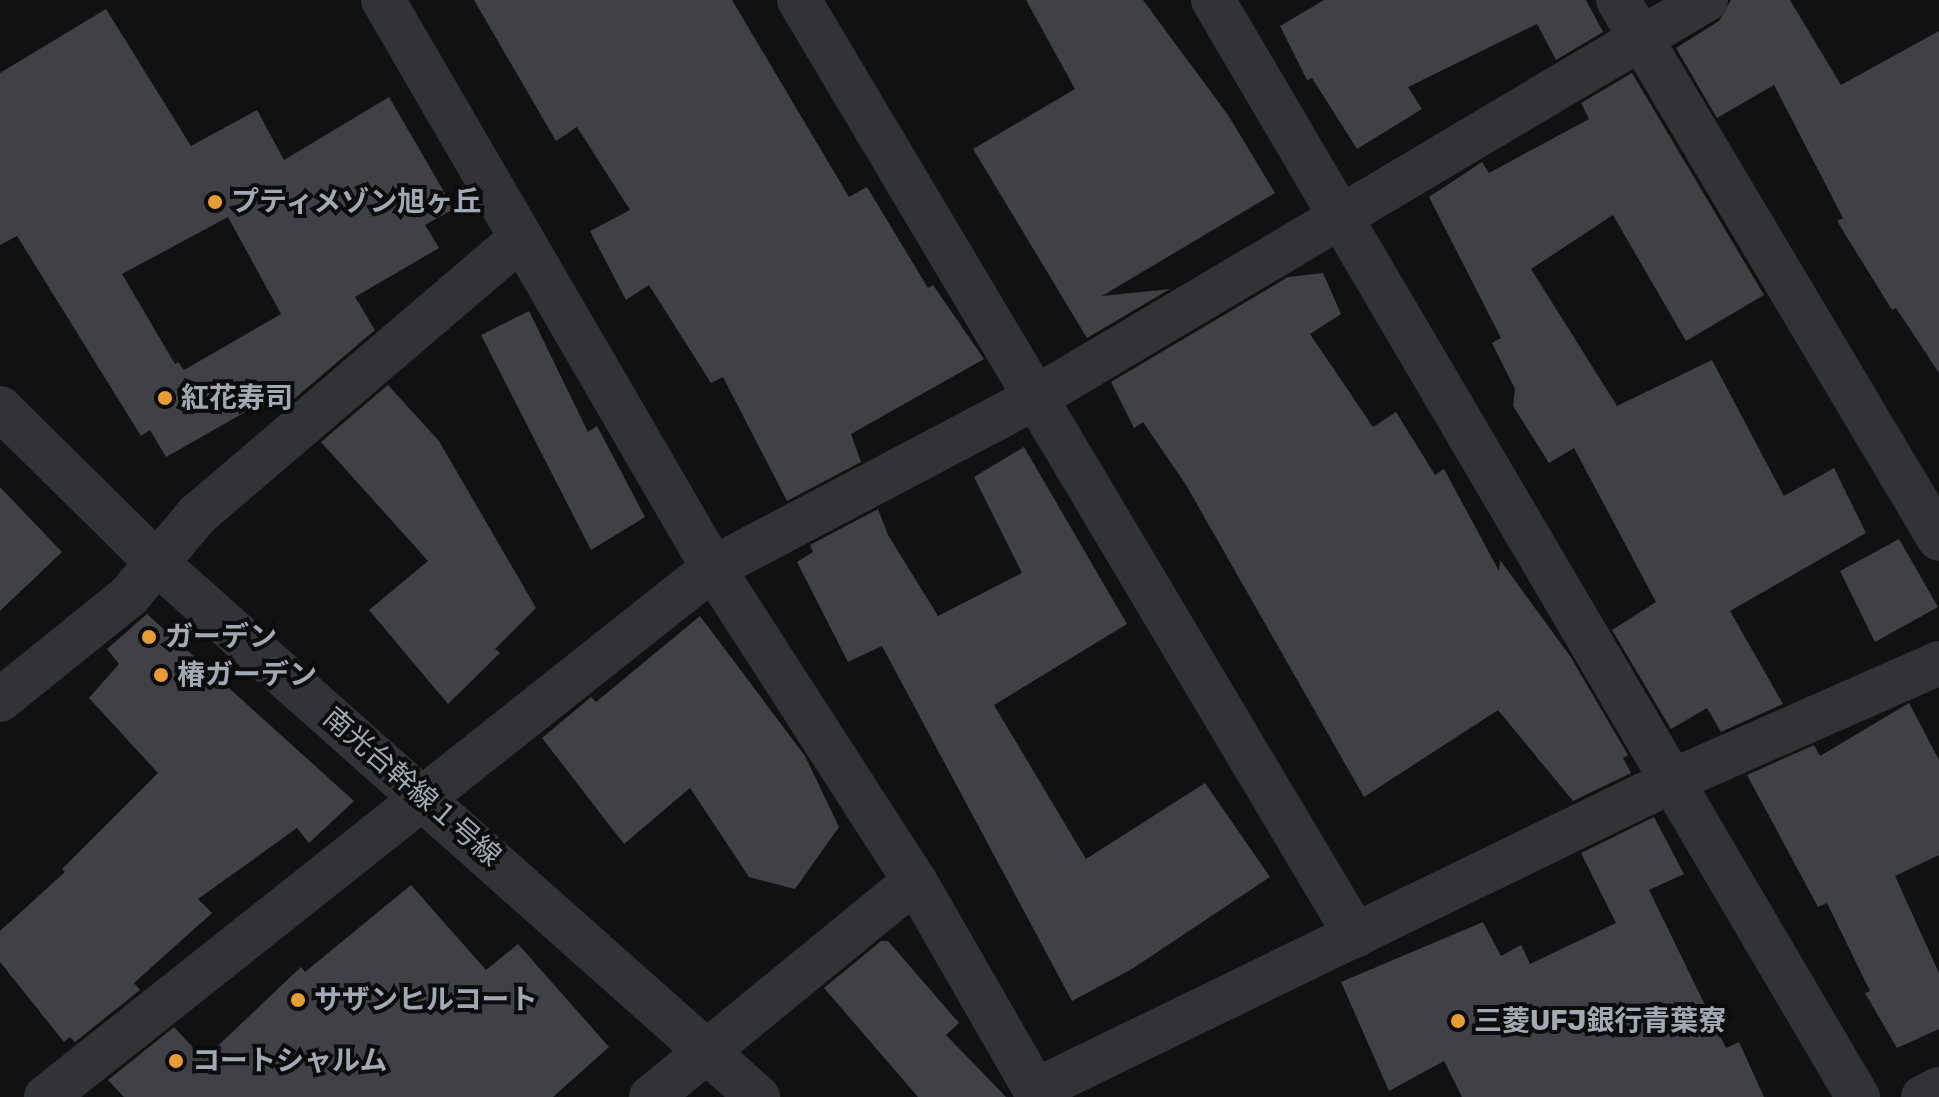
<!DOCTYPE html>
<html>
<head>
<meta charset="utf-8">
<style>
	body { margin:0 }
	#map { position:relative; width:1939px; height:1097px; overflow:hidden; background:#111112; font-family:Rubik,"Noto Sans JP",sans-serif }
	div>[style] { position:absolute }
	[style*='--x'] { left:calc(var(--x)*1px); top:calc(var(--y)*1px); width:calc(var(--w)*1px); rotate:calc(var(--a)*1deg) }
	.building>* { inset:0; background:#404145 }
	.minor>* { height:44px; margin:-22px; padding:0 22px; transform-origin:22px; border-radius:22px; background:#323337 }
	.tertiary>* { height:44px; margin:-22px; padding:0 22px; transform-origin:22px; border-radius:22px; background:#323337 }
	.dots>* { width:22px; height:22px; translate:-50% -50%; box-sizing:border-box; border:4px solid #0c0c0d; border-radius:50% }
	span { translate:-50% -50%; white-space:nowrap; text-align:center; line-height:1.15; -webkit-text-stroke:8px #0c0c0d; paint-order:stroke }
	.poi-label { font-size:28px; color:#a3a9b2; font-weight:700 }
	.left { translate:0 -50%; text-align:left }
	.street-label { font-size:28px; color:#a3a9b2 }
</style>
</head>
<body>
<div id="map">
	<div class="building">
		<div style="clip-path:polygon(474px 0,732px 0,849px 197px,867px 187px,928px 288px,933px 285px,984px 359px,851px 434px,861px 462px,787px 501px,723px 377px,711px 383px,649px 285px,626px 300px,590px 231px,630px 210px,577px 127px,556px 141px)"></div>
		<div style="clip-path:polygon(1026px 0,1143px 0,1228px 115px,1275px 193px,1102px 296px,1170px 289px,1087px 338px,973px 149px,1075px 89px)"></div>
		<div style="clip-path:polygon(1324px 0,1586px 0,1603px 32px,1556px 60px,1537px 24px,1408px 87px,1422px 109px,1357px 149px,1312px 78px,1307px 80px,1280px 26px)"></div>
		<div style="clip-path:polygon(1731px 0,1790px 0,1841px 85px,1939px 31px,1939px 373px,1896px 308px,1892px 310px,1837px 221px,1843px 218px,1774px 85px,1717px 118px,1676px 48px,1719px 21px)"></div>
		<div style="clip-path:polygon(evenodd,106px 9px,191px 146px,257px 110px,284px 160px,389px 97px,454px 209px,425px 225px,439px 248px,355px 297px,375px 330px,287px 405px,277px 394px,166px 457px,150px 430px,141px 436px,17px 236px,0 245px,0 73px,106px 9px,228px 217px,281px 314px,184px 370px,178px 362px,175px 364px,122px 274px,228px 217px)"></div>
		<div style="clip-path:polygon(1632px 73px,1764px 295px,1686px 341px,1613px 215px,1531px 269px,1617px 406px,1712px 360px,1784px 496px,1834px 468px,1866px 533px,1730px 611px,1783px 704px,1721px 732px,1707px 708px,1671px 729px,1612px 630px,1656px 602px,1574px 448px,1549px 463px,1513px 406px,1515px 389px,1492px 343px,1501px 338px,1429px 197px,1482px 162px,1489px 173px,1589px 119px,1581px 103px)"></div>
		<div style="clip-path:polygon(1323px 273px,1341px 314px,1310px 334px,1373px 427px,1396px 412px,1435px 475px,1444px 469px,1499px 571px,1500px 560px,1570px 656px,1628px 755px,1623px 758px,1631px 773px,1573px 801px,1498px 710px,1364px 797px,1186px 485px,1143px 422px,1134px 428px,1111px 382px,1288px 277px)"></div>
		<div style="clip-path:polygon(529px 311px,588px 432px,597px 426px,645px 517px,591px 550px,481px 335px)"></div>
		<div style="clip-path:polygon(388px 385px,439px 441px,536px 608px,495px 649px,500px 653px,448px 704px,369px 610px,428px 561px,321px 442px)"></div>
		<div style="clip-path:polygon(1024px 447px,1127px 624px,994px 705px,1086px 859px,1205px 783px,1270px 877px,1132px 969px,1072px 1001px,882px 646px,848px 662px,797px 562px,813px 552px,810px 545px,878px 509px,888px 535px,938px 616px,1022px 573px,974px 477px)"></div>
		<div style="clip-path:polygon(0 487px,62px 552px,0 611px)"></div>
		<div style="clip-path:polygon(1899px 539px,1938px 607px,1875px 642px,1840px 571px)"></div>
		<div style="clip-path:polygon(147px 614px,354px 801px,309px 843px,297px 828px,198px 899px,212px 913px,134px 983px,140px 990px,75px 1042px,70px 1037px,64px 1042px,0 962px,0 931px,65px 872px,62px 869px,158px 773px,89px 698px,119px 664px,107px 649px)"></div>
		<div style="clip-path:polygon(700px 616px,805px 756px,839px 827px,795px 889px,749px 877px,690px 788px,624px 844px,542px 738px,591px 697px,596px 702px)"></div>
		<div style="clip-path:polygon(1909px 703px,1939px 760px,1939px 855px,1895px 876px,1939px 973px,1939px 1029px,1897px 1048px,1865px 993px,1870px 991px,1827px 903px,1818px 907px,1747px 775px,1814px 745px,1820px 756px)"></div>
		<div style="clip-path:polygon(1654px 817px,1684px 874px,1649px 890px,1726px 1048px,1739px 1042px,1764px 1097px,1462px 1097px,1444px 1061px,1389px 1091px,1341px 982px,1483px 922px,1501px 956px,1521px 945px,1530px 964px,1616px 923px,1581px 853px)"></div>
		<div style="clip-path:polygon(411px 885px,486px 970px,518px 944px,609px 1047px,553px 1097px,124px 1097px,108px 1080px,174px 1027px,204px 1059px,301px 967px,305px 972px)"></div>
		<div style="clip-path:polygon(881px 941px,888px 941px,959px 1023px,946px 1035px,1006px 1097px,918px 1097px,824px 988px)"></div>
	</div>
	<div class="minor">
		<div style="--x:383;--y:0;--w:657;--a:59.84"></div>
		<div style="--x:713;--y:568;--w:373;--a:57.2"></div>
		<div style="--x:915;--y:881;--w:249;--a:60.1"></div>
		<div style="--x:799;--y:0;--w:1089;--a:59.24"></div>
		<div style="--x:1213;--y:0;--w:1273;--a:59.55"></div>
		<div style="--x:1618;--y:0;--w:627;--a:59.22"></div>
		<div style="--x:0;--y:700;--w:166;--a:-38.9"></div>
		<div style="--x:129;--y:596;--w:106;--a:-50"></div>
		<div style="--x:197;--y:515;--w:426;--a:-40.5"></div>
		<div style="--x:1036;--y:1090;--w:709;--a:-25.91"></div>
		<div style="--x:1674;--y:780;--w:290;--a:-23.8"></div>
		<div style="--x:46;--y:1097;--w:851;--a:-38.42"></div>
		<div style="--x:713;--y:568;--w:366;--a:-27.8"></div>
		<div style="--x:1037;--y:397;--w:778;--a:-30.69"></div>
		<div style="--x:651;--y:1097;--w:341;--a:-39.3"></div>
		<div style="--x:1923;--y:1097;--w:18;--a:-27"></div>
	</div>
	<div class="tertiary">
		<div style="--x:0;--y:408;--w:222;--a:44.6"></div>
		<div style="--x:158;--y:564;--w:803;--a:41.62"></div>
	</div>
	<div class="dots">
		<div style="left:215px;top:202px;background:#e89d33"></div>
		<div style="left:165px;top:398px;background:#e89d33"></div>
		<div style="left:149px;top:637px;background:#e89d33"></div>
		<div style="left:161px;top:675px;background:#e89d33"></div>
		<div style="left:298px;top:1000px;background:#e89d33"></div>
		<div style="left:1458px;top:1021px;background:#e89d33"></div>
		<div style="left:176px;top:1061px;background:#e89d33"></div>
	</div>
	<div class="poi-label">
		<span class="left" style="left:231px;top:202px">プティメゾン旭ヶ丘</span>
		<span class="left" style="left:181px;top:398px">紅花寿司</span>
		<span class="left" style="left:165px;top:637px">ガーデン</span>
		<span class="left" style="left:177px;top:675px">椿ガーデン</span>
		<span class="left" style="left:314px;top:1000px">サザンヒルコート</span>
		<span class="left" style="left:1474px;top:1021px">三菱UFJ銀行青葉寮</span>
		<span class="left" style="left:192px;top:1061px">コートシャルム</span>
	</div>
	<div class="street-label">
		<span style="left:412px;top:787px;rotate:41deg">南光台幹線１号線</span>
	</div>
</div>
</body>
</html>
